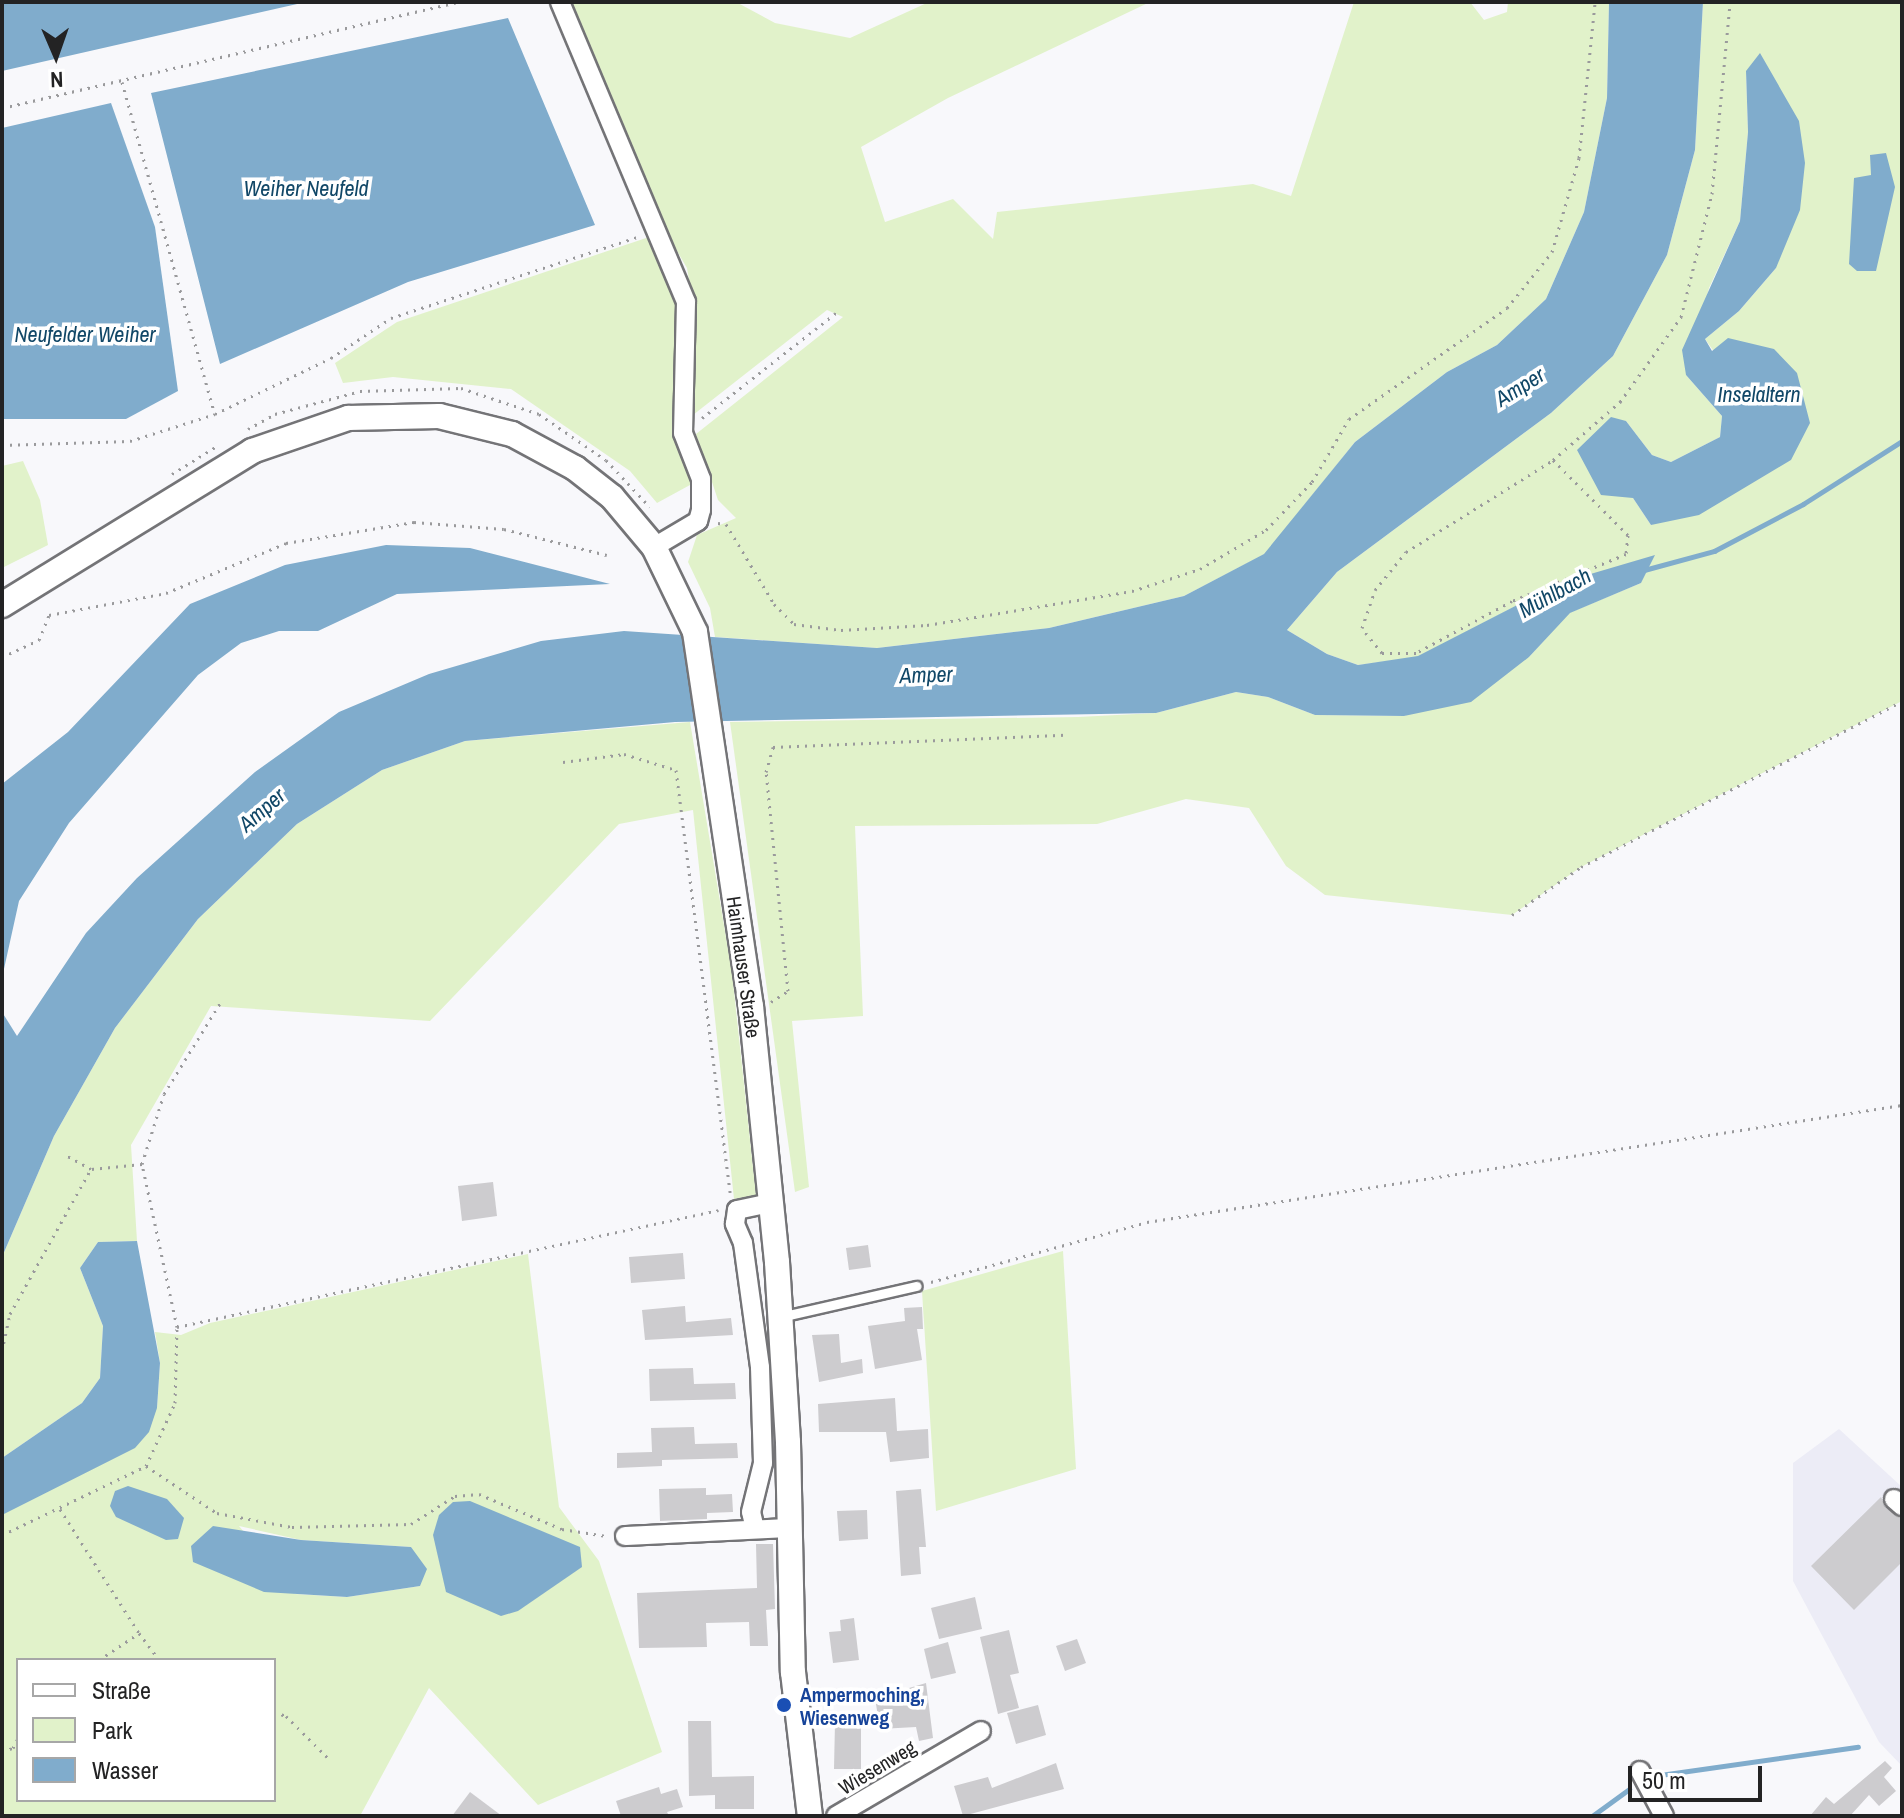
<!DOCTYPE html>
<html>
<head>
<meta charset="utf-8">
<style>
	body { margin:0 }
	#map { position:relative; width:1904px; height:1818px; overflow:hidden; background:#f8f8fb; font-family:"Archivo Narrow",sans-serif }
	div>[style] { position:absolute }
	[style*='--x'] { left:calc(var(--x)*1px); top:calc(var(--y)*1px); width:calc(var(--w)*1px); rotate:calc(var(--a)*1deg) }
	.built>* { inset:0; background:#ececf6 }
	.green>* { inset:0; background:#e1f2ca }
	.water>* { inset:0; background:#80accc }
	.stream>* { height:5px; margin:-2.5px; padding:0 2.5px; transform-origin:2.5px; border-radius:2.5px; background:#80accc }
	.building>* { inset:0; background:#cdcccf }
	.path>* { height:3px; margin-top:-1.5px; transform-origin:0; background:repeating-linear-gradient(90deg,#9a9a9c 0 2px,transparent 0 8px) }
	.roads { filter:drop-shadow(2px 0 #747477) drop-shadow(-2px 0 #747477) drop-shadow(0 2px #747477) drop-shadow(0 -2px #747477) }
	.lane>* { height:9px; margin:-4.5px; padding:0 4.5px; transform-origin:4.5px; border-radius:4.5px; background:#fff }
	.street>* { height:18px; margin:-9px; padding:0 9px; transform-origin:9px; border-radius:9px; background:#fff }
	.secondary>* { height:24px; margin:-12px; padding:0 12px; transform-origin:12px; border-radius:12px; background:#fff }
	.dots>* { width:22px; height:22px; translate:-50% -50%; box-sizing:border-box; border:4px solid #fff; border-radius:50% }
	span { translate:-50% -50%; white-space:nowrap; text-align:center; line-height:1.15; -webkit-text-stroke:7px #fff; paint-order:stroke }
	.street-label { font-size:20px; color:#232324 }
	.transit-label { font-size:20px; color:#164399; font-weight:700 }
	.left { translate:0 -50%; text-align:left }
	.water-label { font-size:22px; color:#114767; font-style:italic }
	.frame { position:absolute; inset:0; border:4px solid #232324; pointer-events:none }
	.legend { position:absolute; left:16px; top:1658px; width:260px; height:144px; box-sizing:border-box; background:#fff; border:2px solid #a7a7a7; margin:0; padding:10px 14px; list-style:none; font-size:24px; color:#232324 }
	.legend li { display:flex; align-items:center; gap:16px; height:40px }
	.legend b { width:40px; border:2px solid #a7a7a7 }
	.north { position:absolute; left:16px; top:16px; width:80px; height:80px; -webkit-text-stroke:6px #fff; paint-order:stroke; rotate:178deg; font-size:22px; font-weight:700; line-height:32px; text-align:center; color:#232324 }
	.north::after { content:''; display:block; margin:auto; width:28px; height:36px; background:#232324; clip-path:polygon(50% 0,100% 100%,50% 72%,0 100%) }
	.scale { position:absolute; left:1628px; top:1766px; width:134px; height:36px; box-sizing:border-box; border:4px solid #232324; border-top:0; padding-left:10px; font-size:24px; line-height:28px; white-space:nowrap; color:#232324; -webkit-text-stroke:6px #fff; paint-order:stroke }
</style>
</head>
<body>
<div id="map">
	<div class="built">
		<div style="clip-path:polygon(1839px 1429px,1902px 1487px,1902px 1766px,1879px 1742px,1793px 1581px,1793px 1463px)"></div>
	</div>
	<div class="green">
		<div style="clip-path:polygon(564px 2px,736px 2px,775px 23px,850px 38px,929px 2px,1150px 2px,948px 98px,861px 147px,885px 222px,953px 199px,993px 239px,997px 212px,1253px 184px,1291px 196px,1354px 2px,1470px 2px,1484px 20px,1507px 12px,1508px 2px,1609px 2px,1607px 98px,1584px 212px,1546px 299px,1497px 345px,1447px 372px,1355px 442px,1265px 554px,1184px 596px,1049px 628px,877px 648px,715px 637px,710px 608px,688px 562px,697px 535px,736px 518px,718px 500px,696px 434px,843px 317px,827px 310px,693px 415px,693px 303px,687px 268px,663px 227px)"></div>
		<div style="clip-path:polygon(evenodd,1703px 2px,1902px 2px,1902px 701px,1581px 867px,1512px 915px,1325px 895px,1286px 866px,1249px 808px,1186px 799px,1097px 824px,855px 826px,863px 1016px,792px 1021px,809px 1187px,795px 1192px,730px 722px,1078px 717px,1156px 713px,1236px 692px,1268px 697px,1315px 715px,1404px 716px,1529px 657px,1569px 613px,1641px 583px,1560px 583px,1418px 657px,1358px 665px,1327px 654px,1287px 630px,1337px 572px,1551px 413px,1613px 356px,1667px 255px,1695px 150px,1703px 2px,1746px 71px,1776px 268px,1739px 311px,1705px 339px,1791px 460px,1651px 525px,1633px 498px,1626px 421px,1652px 455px,1671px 462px,1720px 437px,1722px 416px,1686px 375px,1709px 288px,1740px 221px,1748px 132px,1746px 71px)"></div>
		<div style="clip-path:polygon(655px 235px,685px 314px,679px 440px,701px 479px,657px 503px,630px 471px,511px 389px,393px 377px,343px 383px,335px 363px,397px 322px)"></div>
		<div style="clip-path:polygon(23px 461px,40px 500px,48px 545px,2px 568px,2px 466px)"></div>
		<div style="clip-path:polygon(690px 722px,732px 973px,756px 1195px,734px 1199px,693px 810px,619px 824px,430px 1021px,211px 1006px,131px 1145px,137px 1241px,98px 1242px,80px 1268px,103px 1326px,100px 1378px,82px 1403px,2px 1458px,2px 1257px,54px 1136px,115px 1028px,198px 919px,297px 824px,382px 770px,465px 741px)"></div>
		<div style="clip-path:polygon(1063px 1251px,1076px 1469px,936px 1511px,922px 1291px)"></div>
		<div style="clip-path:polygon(evenodd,528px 1254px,559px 1507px,599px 1561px,662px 1752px,538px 1805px,429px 1688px,360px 1816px,2px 1816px,2px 1515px,157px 1408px,160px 1363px,155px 1332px,181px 1335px,210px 1323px,528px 1254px,239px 1526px,301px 1540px,411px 1547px,420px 1586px,347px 1597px,295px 1594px,239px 1526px,528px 1254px,18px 1660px,274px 1660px,274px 1800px,18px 1800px,18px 1660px)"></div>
	</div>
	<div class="water">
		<div style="clip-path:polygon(2px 2px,306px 2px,2px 71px)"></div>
		<div style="clip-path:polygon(1609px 2px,1703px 2px,1695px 150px,1667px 255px,1613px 356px,1551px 413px,1337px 572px,1287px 630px,1327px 654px,1358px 665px,1418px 656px,1560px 583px,1655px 555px,1641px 583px,1570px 613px,1529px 657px,1471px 702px,1404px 716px,1315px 715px,1268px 697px,1236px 692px,1156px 713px,675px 722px,465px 741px,382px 770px,297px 824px,198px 919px,115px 1028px,54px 1136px,2px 1257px,2px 1012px,17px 1036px,86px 933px,137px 878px,255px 772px,339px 712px,429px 674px,541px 641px,624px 631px,877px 648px,1049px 628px,1184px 596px,1264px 554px,1355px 442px,1447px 372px,1497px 345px,1546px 299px,1584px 212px,1607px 98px)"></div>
		<div style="clip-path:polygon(508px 18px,595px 225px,408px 282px,220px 364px,151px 93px)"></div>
		<div style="clip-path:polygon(1760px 53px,1799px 121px,1805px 163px,1800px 210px,1776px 268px,1739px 311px,1705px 339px,1712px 351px,1728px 338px,1774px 349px,1797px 373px,1810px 423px,1791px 460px,1699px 515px,1651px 525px,1633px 498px,1601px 495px,1577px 450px,1611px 417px,1626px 421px,1652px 455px,1671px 462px,1720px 437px,1722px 416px,1686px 375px,1682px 350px,1740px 221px,1748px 132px,1746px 71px)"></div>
		<div style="clip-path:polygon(111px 103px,155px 227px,178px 391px,126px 419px,2px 419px,2px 128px)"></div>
		<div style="clip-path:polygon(1886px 153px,1895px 187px,1876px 271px,1857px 271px,1849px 264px,1854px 178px,1871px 175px,1870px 155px)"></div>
		<div style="clip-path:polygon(386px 545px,470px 548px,610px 584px,397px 594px,318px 631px,279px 631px,241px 643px,198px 675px,69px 823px,19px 901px,2px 978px,2px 784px,68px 732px,190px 604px,285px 565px)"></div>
		<div style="clip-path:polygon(137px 1241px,160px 1363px,157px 1408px,149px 1432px,135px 1448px,2px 1515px,2px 1458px,82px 1403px,100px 1378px,103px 1326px,80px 1268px,98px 1242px)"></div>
		<div style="clip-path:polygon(128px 1486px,167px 1499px,184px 1518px,178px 1539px,166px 1540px,116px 1517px,110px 1506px,115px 1491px)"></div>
		<div style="clip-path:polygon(470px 1501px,580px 1547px,582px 1567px,518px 1611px,501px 1616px,446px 1592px,433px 1535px,439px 1515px,453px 1502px)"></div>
		<div style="clip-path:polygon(213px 1526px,301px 1540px,411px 1547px,427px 1569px,420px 1586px,347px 1597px,264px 1592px,193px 1562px,191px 1546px)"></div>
	</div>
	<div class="stream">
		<div style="--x:1644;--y:570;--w:73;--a:-15.2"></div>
		<div style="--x:1714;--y:551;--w:101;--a:-27.8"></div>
		<div style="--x:1803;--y:504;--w:117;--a:-32.5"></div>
		<div style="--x:1653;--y:1776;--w:207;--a:-8.1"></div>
		<div style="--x:1592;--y:1816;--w:46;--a:-36.1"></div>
	</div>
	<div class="building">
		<div style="clip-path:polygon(493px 1182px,497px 1216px,462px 1221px,458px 1186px)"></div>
		<div style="clip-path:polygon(868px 1245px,871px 1267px,849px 1270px,846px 1248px)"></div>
		<div style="clip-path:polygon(683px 1253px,685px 1279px,631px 1283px,629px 1257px)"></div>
		<div style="clip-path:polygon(685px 1306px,686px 1322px,731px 1318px,733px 1335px,645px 1340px,642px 1310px)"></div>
		<div style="clip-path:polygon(922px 1307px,923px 1329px,917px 1329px,922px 1360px,875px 1369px,868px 1326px,905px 1321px,904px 1308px)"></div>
		<div style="clip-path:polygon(839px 1334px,841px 1363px,862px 1359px,863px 1373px,819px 1382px,812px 1335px)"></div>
		<div style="clip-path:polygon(693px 1368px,694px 1384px,735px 1383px,736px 1399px,650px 1401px,649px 1369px)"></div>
		<div style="clip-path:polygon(895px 1398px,897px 1431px,928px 1429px,929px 1458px,890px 1462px,886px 1432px,819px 1432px,818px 1404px)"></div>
		<div style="clip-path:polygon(694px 1427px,695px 1444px,737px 1443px,738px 1458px,662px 1460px,662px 1466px,617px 1468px,617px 1453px,652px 1452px,651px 1428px)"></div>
		<div style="clip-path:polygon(706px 1488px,706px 1495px,732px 1494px,733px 1512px,707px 1513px,707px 1519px,660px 1521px,659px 1489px)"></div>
		<div style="clip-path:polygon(921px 1489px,926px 1547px,919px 1547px,921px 1574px,901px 1576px,896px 1491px)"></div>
		<div style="clip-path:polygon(1881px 1497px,1886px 1508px,1902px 1518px,1902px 1562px,1854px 1610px,1811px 1566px)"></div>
		<div style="clip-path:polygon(867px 1510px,868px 1539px,839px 1541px,837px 1511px)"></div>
		<div style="clip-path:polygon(756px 1544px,773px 1544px,775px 1609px,766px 1610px,768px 1646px,750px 1646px,749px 1622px,706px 1623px,707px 1647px,639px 1648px,637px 1593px,757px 1588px)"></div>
		<div style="clip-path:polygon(975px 1597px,982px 1629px,939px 1639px,931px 1608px)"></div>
		<div style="clip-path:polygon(854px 1618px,859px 1660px,833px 1663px,829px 1632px,841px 1631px,840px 1620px)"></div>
		<div style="clip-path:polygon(1009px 1630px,1019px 1673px,1010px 1675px,1019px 1708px,998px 1714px,980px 1637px)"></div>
		<div style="clip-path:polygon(1077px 1639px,1086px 1663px,1065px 1671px,1056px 1646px)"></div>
		<div style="clip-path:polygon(948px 1642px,956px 1673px,931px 1679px,924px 1649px)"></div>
		<div style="clip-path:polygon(926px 1683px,933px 1738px,919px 1741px,916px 1727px,880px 1729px,875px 1698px)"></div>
		<div style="clip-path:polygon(1038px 1705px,1046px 1735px,1016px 1744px,1007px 1713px)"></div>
		<div style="clip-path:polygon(688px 1721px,711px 1721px,712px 1777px,754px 1776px,754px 1809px,715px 1809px,715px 1795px,689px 1796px)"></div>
		<div style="clip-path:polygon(835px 1722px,861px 1722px,861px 1769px,834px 1769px)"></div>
		<div style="clip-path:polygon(1885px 1761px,1892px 1768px,1884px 1777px,1896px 1791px,1879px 1806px,1869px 1795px,1850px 1816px,1810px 1816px,1826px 1797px,1834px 1804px)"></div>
		<div style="clip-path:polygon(1056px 1763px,1064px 1789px,963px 1816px,954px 1786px,988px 1777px,992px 1788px)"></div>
		<div style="clip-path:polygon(659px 1787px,661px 1794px,677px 1789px,683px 1807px,667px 1812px,669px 1816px,621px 1816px,616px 1801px)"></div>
		<div style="clip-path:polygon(470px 1792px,502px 1816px,452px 1816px)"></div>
	</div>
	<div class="path">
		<div style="--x:122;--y:82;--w:345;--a:74.4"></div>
		<div style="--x:2;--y:108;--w:469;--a:-13.1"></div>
		<div style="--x:702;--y:418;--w:172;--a:-38.1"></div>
		<div style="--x:248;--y:429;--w:31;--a:-29"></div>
		<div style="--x:275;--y:414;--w:88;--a:-15.1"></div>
		<div style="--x:360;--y:391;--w:101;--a:-1.7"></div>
		<div style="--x:461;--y:388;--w:82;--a:18.4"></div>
		<div style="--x:539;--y:414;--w:81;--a:34.5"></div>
		<div style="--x:606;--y:460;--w:64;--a:46.9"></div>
		<div style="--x:2;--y:445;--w:128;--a:-1.8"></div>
		<div style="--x:130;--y:441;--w:89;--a:-17.6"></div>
		<div style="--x:215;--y:414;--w:129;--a:-25.8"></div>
		<div style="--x:331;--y:358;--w:72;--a:-33.7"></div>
		<div style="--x:391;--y:318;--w:262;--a:-18.2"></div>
		<div style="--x:1553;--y:460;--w:106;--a:45"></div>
		<div style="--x:1628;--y:535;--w:19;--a:96"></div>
		<div style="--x:1626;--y:554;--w:123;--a:157.6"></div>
		<div style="--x:1512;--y:601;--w:109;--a:151.6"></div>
		<div style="--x:1416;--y:653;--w:34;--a:180"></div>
		<div style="--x:1382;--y:653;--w:32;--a:-129"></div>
		<div style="--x:1362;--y:628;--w:40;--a:-71.1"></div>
		<div style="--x:1375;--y:590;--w:49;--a:-50.8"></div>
		<div style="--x:1406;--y:552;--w:173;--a:-32"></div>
		<div style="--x:1553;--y:460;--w:89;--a:-40.9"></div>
		<div style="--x:1620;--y:402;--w:105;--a:-54.3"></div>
		<div style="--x:1681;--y:317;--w:127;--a:-75.9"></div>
		<div style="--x:1712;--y:194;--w:193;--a:-84.6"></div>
		<div style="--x:172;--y:474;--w:53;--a:-31.9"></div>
		<div style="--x:718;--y:523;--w:8;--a:7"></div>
		<div style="--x:726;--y:524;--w:93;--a:59"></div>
		<div style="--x:774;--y:604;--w:28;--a:45"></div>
		<div style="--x:794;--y:624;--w:47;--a:7.3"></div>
		<div style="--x:841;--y:630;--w:86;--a:-3.3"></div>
		<div style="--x:927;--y:625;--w:208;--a:-9.4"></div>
		<div style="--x:1132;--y:591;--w:71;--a:-17.9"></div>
		<div style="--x:1200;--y:569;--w:77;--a:-30.6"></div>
		<div style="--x:1266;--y:530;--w:66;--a:-46.2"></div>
		<div style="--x:1312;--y:482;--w:73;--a:-59.6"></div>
		<div style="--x:1349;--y:419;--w:193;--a:-35.1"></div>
		<div style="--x:1507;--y:308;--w:72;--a:-51.2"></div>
		<div style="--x:1552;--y:252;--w:98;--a:-74"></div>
		<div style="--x:1579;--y:158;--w:157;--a:-84.1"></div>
		<div style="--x:49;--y:615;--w:119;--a:-10.6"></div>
		<div style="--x:166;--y:593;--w:130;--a:-22.6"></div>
		<div style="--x:286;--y:543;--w:130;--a:-9.3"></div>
		<div style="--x:414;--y:522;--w:90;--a:4.4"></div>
		<div style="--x:504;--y:529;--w:106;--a:14.2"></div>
		<div style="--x:2;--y:657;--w:41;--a:-24.7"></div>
		<div style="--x:39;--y:640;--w:27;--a:-68"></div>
		<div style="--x:563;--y:762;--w:62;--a:-7.5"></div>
		<div style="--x:624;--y:754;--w:54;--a:17.1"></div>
		<div style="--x:676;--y:770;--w:426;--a:82.7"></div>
		<div style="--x:1512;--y:915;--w:84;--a:-34.8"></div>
		<div style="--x:1581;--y:867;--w:361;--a:-27.3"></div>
		<div style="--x:771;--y:1002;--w:20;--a:-33"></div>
		<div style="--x:788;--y:991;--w:220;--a:-95.7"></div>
		<div style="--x:766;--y:772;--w:26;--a:-74"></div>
		<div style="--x:773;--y:747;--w:292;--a:-2.4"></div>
		<div style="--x:142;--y:1164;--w:73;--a:-72.6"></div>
		<div style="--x:164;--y:1094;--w:110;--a:-58.3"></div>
		<div style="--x:931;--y:1282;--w:224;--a:-15.5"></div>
		<div style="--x:1147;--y:1222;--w:764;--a:-8.81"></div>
		<div style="--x:177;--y:1327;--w:554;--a:-12.18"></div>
		<div style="--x:2;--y:1351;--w:38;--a:-78"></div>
		<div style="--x:10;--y:1314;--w:166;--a:-60.8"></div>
		<div style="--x:146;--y:1466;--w:85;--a:33.5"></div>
		<div style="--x:217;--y:1513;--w:76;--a:10.6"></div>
		<div style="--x:292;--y:1527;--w:119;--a:-1.4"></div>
		<div style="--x:411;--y:1524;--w:52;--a:-32.5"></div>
		<div style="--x:455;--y:1496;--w:24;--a:-5"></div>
		<div style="--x:479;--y:1494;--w:90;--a:22.9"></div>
		<div style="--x:562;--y:1529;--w:45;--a:9"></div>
		<div style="--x:60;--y:1509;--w:147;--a:57.5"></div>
		<div style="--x:2;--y:1535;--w:160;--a:-25.6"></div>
		<div style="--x:146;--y:1466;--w:69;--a:-65.3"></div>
		<div style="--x:175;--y:1403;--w:76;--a:-88.5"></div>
		<div style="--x:177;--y:1327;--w:167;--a:-102.1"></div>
		<div style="--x:142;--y:1164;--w:51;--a:174.4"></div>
		<div style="--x:91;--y:1169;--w:29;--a:-151"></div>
		<div style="--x:99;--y:1660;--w:48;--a:-34"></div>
		<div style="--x:139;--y:1633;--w:34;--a:53"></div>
		<div style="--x:274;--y:1712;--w:13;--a:18"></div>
		<div style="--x:286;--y:1716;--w:64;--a:45"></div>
		<div style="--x:2;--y:1751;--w:11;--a:-15"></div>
		<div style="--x:13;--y:1748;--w:11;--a:-63"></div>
	</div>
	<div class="roads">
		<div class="lane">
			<div style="--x:780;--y:1317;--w:140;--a:-12.8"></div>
		</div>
		<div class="street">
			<div style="--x:560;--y:2;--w:325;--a:67.2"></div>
			<div style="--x:686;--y:302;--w:131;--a:91.3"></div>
			<div style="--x:683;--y:433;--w:49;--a:68.6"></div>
			<div style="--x:701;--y:479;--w:31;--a:90"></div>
			<div style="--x:701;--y:510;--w:11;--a:105"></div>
			<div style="--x:698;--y:521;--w:51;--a:149.4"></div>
			<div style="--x:1894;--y:1499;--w:11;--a:41"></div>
			<div style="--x:755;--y:1529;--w:17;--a:-103"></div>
			<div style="--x:751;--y:1512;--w:50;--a:-76.2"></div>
			<div style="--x:763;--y:1463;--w:96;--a:-91.8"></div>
			<div style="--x:760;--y:1367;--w:125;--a:-97.8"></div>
			<div style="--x:743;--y:1243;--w:21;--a:-113"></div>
			<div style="--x:735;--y:1224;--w:14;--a:-82"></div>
			<div style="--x:737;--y:1210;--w:35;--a:-12"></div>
			<div style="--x:625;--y:1536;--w:164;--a:-2.8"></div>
			<div style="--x:1640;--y:1771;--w:51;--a:61.9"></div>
			<div style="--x:836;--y:1816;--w:168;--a:-30.4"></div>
		</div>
		<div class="secondary">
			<div style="--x:2;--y:605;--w:294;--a:-31.6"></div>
			<div style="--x:252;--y:451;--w:102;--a:-19"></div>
			<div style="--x:348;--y:418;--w:91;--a:-1.3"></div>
			<div style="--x:439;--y:416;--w:75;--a:13.9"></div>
			<div style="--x:512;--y:434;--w:72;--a:28.4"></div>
			<div style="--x:575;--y:468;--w:47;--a:38.1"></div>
			<div style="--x:612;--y:497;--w:65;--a:50"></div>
			<div style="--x:654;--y:547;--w:94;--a:64.2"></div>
			<div style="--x:695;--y:632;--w:378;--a:81.5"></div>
			<div style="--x:751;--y:1006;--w:257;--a:84.2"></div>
			<div style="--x:777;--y:1262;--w:180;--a:86.5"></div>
			<div style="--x:788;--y:1442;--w:230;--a:88.8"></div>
			<div style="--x:793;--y:1672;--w:145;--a:83.3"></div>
		</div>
	</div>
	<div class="dots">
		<div style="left:784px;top:1705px;background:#1a4fb4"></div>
	</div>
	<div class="street-label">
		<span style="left:744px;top:967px;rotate:82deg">Haimhauser Straße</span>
		<span style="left:877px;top:1767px;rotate:-31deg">Wiesenweg</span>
	</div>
	<div class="transit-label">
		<span class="left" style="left:800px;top:1706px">Ampermoching,<br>Wiesenweg</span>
	</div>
	<div class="water-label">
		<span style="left:306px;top:189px">Weiher Neufeld</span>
		<span style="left:85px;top:335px">Neufelder Weiher</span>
		<span style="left:1520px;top:387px;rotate:-32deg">Amper</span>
		<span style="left:1759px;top:395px">Inselaltern</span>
		<span style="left:1555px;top:593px;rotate:-29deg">Mühlbach</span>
		<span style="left:926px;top:675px;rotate:-2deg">Amper</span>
		<span style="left:262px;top:810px;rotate:-41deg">Amper</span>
	</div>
	<div class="frame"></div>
	<ul class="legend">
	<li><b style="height:10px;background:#fff"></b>Straße</li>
	<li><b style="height:22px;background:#e1f2ca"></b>Park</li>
	<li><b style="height:22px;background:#80accc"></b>Wasser</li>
	</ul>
	<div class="north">N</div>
	<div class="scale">50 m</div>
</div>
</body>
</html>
